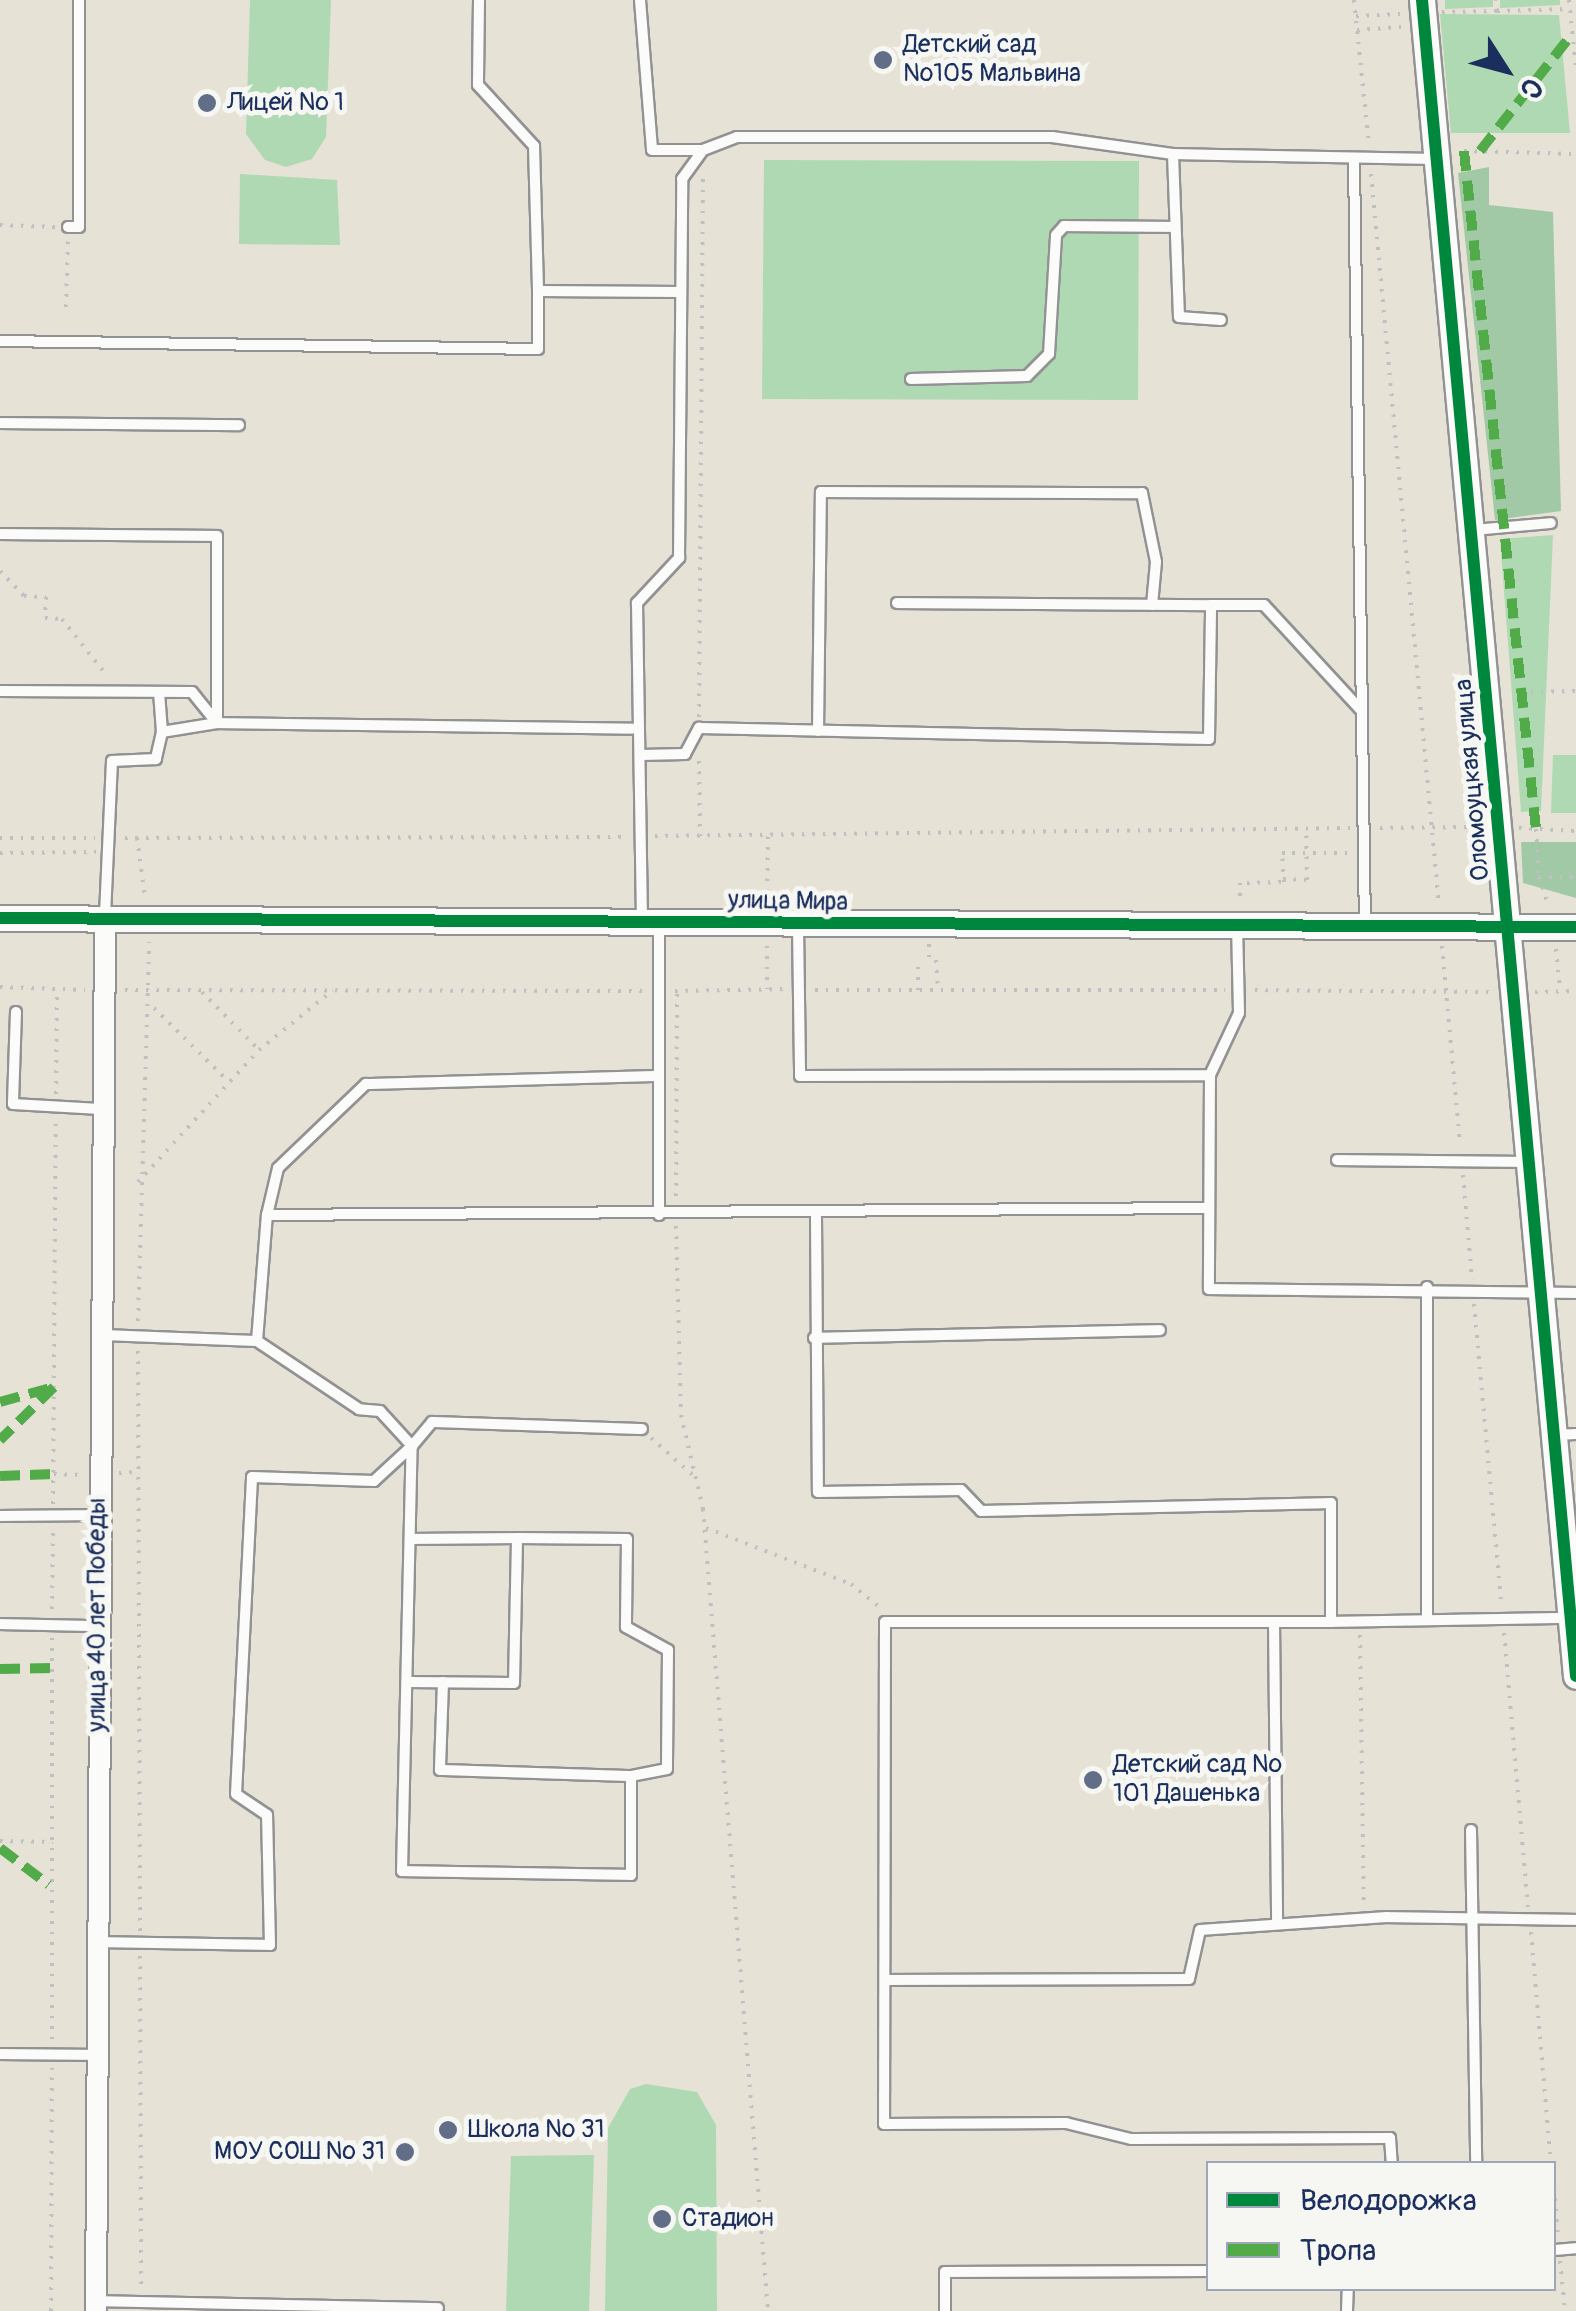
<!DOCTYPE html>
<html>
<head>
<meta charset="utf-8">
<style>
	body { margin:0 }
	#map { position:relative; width:1576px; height:2311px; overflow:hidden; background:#e7e2d6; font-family:Pangolin,sans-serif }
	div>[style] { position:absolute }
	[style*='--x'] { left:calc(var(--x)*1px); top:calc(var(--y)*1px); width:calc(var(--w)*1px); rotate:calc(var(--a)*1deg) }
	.green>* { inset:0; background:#aed9b2 }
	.forest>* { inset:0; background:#a1c9a6 }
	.path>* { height:4px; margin-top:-2px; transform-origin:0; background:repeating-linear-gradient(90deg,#bfc0c2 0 2.5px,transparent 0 10.5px) }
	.roads { filter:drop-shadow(2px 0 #929294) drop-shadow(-2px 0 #929294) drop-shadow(0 2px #929294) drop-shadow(0 -2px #929294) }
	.service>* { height:10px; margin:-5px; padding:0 5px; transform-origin:5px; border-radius:5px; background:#fbfbf9 }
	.minor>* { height:20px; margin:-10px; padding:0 10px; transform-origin:10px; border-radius:10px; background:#fbfbf9 }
	.tertiary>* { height:25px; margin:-12.5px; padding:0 12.5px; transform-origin:12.5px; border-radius:12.5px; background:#fbfbf9 }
	.quiet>* { height:10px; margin-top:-5px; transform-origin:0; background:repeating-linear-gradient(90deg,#52ab49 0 20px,transparent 0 30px) }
	.cycleway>* { height:12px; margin:-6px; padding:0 6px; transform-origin:6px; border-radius:6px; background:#00873e }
	.dots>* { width:28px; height:28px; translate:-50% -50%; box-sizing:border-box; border:5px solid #f6f6f2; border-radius:50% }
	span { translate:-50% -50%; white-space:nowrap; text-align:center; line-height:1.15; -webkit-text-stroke:10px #f6f6f2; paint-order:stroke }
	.poi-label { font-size:25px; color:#1b2f5e }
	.left { translate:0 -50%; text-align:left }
	.right { translate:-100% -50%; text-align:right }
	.street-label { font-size:25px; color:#1b2f5e }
	.legend { position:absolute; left:1206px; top:2161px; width:350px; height:130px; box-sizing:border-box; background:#f6f6f2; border:2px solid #9ea6b7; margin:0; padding:12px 18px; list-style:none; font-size:30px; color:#1b2f5e }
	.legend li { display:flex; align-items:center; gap:20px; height:50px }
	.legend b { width:50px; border:2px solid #9ea6b7 }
	.north { position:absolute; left:1456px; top:20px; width:100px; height:100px; -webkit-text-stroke:8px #f6f6f2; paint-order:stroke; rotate:126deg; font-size:28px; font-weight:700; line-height:40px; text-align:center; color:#1b2f5e }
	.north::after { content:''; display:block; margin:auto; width:35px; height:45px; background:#1b2f5e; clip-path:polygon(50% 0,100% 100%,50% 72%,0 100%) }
</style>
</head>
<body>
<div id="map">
	<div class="green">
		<div style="clip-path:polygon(250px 0,331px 0,326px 137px,312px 159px,286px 167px,265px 160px,246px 134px)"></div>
		<div style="clip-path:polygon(1445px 0,1493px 0,1493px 7px,1445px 9px)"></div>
		<div style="clip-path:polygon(1500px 0,1560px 0,1560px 5px,1500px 8px)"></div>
		<div style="clip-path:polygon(1440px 14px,1559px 15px,1570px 133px,1451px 133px)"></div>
		<div style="clip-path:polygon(764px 160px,1139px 161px,1138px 400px,762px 399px)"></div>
		<div style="clip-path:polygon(240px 174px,337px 180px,340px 245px,239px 244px)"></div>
		<div style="clip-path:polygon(1553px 535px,1541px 811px,1521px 812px,1500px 539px)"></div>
		<div style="clip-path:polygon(1553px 755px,1576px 755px,1576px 813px,1551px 813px)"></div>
		<div style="clip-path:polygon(646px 2084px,697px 2092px,716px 2125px,717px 2311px,605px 2311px,608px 2128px,630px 2089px)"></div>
		<div style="clip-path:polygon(594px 2155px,589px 2311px,506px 2311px,511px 2156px)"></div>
	</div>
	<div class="forest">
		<div style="clip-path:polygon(1489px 167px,1489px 205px,1553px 212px,1561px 511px,1495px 520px,1458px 173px)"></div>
		<div style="clip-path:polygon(1521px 842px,1576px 842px,1576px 898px,1523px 883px)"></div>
	</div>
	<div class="path">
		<div style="--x:1354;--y:0;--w:146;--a:84.1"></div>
		<div style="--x:1569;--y:0;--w:68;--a:84.1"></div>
		<div style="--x:1497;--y:11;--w:72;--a:-1.6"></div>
		<div style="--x:1442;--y:12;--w:55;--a:-1"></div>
		<div style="--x:1497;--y:11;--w:11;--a:-95"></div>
		<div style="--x:1356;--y:16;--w:44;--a:-2.6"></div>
		<div style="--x:1357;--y:30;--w:45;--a:-3.8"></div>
		<div style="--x:1464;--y:151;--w:112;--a:1.5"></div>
		<div style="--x:1371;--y:174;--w:735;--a:84.69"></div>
		<div style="--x:0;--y:225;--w:55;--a:2.1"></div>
		<div style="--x:66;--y:307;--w:68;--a:-88.3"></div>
		<div style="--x:0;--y:571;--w:35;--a:46"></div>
		<div style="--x:24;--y:596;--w:22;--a:3"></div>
		<div style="--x:46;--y:597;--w:21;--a:93"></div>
		<div style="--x:45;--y:618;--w:17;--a:3"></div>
		<div style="--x:62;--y:619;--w:73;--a:51.7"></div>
		<div style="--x:1520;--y:692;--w:56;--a:-1"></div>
		<div style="--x:699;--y:717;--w:541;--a:-89.58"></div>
		<div style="--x:699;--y:761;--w:75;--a:89.2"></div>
		<div style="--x:1380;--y:828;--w:95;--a:-0.6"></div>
		<div style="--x:1519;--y:828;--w:57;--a:3"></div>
		<div style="--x:1536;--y:829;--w:48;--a:86.4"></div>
		<div style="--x:1539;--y:877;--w:37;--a:0"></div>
		<div style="--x:655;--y:836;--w:695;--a:-0.66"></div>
		<div style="--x:0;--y:838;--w:95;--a:0"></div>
		<div style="--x:125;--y:838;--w:500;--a:-0.11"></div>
		<div style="--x:137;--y:838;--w:60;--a:82.3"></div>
		<div style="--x:0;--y:853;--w:96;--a:-0.6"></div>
		<div style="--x:1539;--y:877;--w:29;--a:72"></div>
		<div style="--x:1283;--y:879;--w:24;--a:2"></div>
		<div style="--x:1307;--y:880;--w:51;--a:-91.1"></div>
		<div style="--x:1240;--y:883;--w:20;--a:90"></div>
		<div style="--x:1247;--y:883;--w:37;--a:-2"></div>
		<div style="--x:1284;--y:882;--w:29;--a:-94"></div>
		<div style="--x:1282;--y:853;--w:69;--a:0"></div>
		<div style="--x:767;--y:902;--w:71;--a:-89.2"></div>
		<div style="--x:929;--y:944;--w:16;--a:90"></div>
		<div style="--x:767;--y:946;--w:43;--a:90"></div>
		<div style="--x:1442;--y:946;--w:200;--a:84.8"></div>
		<div style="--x:1556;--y:949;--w:40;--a:84.3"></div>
		<div style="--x:936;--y:960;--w:30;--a:86"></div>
		<div style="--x:0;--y:987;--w:85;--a:2"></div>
		<div style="--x:125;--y:990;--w:520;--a:0.11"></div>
		<div style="--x:815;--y:990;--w:410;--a:0"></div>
		<div style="--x:918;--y:990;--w:30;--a:-90"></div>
		<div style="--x:1255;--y:990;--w:235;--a:0.5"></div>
		<div style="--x:675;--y:991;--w:110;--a:-1"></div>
		<div style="--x:202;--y:992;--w:80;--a:45.5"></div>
		<div style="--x:1535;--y:992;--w:41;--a:-1.4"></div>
		<div style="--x:154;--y:1008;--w:105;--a:44.6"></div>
		<div style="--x:56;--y:1094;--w:105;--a:-89.5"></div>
		<div style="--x:1463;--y:1175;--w:105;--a:85.1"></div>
		<div style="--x:138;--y:1182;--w:179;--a:-47.5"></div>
		<div style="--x:259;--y:1050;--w:95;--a:-39"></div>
		<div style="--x:676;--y:1196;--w:205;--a:-89.7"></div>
		<div style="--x:676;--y:1226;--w:189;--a:88.5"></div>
		<div style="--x:681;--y:1415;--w:97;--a:76.8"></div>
		<div style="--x:703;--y:1509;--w:805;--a:85.37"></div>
		<div style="--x:1474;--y:1304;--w:300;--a:84.8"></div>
		<div style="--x:138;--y:1321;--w:379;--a:-88.3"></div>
		<div style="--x:138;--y:1351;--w:580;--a:89.8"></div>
		<div style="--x:651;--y:1438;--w:60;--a:41.6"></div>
		<div style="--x:119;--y:1473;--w:19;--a:-3"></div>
		<div style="--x:54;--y:1474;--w:30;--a:2"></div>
		<div style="--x:53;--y:1504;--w:385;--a:-89.6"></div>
		<div style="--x:706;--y:1528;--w:155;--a:21.1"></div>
		<div style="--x:851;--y:1584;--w:40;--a:39"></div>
		<div style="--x:52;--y:1609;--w:80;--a:-89.3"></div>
		<div style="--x:1504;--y:1633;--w:275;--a:85"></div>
		<div style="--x:1360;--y:1635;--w:270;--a:89.2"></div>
		<div style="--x:0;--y:1841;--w:53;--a:1.1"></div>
		<div style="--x:1531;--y:1932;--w:233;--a:85.1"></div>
		<div style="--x:140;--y:1956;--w:330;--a:89.8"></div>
		<div style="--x:52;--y:2039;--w:401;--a:-90"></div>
		<div style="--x:1554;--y:2188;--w:49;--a:85.3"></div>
		<div style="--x:1560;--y:2261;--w:50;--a:84.3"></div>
		<div style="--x:51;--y:2311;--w:243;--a:-89.8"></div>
	</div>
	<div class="roads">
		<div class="service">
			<div style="--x:479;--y:0;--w:85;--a:90.7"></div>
			<div style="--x:478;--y:85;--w:83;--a:47.4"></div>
			<div style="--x:534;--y:146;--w:145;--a:88.4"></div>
			<div style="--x:640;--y:0;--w:150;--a:85.4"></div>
			<div style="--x:652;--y:150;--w:51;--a:0"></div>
			<div style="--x:1173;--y:154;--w:163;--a:87.9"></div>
			<div style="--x:1179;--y:317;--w:42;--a:4.1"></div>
			<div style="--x:1354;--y:160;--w:764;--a:89.18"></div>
			<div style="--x:68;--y:227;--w:11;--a:0"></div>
			<div style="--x:79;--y:227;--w:227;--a:-90"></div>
			<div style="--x:0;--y:341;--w:538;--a:0.85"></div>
			<div style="--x:538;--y:349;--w:58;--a:-90"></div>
			<div style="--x:538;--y:291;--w:141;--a:0.4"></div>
			<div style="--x:911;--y:379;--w:116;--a:-1.5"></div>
			<div style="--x:1027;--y:376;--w:31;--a:-45"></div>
			<div style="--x:1049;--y:354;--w:119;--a:-86.6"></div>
			<div style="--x:1056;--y:235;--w:12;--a:-48"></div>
			<div style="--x:1064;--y:226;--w:111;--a:0.5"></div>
			<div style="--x:0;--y:423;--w:239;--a:0.5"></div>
			<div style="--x:1473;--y:530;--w:78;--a:-5.1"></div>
			<div style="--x:0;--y:534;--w:217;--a:0.5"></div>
			<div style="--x:217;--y:536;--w:187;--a:90"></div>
			<div style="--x:217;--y:723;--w:56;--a:170.7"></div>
			<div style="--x:162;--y:732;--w:28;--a:103"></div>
			<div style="--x:156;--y:759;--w:44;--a:177.4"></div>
			<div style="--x:112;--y:761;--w:157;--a:92.6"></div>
			<div style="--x:897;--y:603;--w:314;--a:0.4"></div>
			<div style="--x:0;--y:691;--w:192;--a:0.3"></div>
			<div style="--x:192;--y:692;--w:40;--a:51"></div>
			<div style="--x:217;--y:723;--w:415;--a:0.8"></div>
			<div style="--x:159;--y:692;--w:40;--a:85.7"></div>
			<div style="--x:818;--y:731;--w:239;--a:-89.3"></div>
			<div style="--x:821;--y:492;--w:321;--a:0.2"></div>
			<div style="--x:1142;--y:493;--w:70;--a:78.5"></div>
			<div style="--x:1156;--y:562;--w:43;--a:95.3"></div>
			<div style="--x:641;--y:755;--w:44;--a:-1.3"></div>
			<div style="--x:685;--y:754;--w:30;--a:-62"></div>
			<div style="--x:699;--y:728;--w:510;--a:1.24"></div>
			<div style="--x:1209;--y:739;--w:134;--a:-89.1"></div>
			<div style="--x:1211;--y:605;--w:53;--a:0"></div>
			<div style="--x:1264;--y:605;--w:142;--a:47.3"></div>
			<div style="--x:642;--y:921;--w:318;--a:-90.9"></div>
			<div style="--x:637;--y:603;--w:62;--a:-47"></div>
			<div style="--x:679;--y:558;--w:379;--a:-89.5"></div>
			<div style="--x:682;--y:179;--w:36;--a:-54"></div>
			<div style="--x:703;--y:150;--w:36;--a:-21"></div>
			<div style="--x:737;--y:137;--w:315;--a:0"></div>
			<div style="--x:1052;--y:137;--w:122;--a:8"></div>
			<div style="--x:1173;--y:154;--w:263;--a:1.1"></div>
			<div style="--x:659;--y:922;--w:293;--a:90"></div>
			<div style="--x:1237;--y:924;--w:89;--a:88.7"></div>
			<div style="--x:1239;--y:1013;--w:68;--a:115.1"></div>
			<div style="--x:1210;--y:1075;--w:214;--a:90.3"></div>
			<div style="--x:1209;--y:1289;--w:367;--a:0.6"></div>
			<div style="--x:798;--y:926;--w:150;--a:89.2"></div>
			<div style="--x:800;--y:1076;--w:410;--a:-0.1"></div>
			<div style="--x:16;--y:1012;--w:92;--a:91.9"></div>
			<div style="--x:13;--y:1104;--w:87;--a:3.3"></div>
			<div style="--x:1337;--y:1160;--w:189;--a:0.6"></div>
			<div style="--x:267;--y:1215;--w:48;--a:-76.8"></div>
			<div style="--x:278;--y:1168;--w:122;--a:-43.7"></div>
			<div style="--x:366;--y:1084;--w:292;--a:-1.6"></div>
			<div style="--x:816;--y:1217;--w:275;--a:89.6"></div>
			<div style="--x:818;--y:1492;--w:143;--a:-0.8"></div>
			<div style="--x:961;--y:1490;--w:29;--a:46"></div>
			<div style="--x:981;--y:1511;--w:350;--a:-1.3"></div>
			<div style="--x:1331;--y:1503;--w:119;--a:90"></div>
			<div style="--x:1331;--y:1622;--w:237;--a:-1"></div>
			<div style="--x:1427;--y:1287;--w:332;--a:90"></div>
			<div style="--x:102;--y:1335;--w:155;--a:2.2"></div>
			<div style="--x:257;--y:1341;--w:126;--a:-85.5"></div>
			<div style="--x:267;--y:1215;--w:938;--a:-0.43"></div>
			<div style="--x:814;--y:1338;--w:346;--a:-1.3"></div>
			<div style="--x:1555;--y:1435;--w:21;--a:-3"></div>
			<div style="--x:0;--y:1516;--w:98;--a:-0.6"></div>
			<div style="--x:412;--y:1539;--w:105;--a:-0.5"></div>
			<div style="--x:1274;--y:1622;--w:300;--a:89.4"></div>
			<div style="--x:1331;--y:1622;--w:446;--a:180"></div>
			<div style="--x:885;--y:1622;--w:502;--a:90.11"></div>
			<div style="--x:884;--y:2124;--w:182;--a:-0.3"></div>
			<div style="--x:1066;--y:2123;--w:67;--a:13.8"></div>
			<div style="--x:1131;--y:2139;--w:259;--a:-0.2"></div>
			<div style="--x:1390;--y:2138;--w:26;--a:86"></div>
			<div style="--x:0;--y:1624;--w:97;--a:1.2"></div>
			<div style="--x:408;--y:1682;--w:106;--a:0.5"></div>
			<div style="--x:514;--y:1683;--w:145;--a:-88.8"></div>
			<div style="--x:517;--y:1538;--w:110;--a:0.5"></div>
			<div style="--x:627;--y:1539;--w:88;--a:90.7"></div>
			<div style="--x:626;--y:1627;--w:48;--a:28.7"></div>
			<div style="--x:668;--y:1650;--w:119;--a:90.5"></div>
			<div style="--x:667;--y:1769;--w:37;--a:169"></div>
			<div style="--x:443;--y:1682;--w:88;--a:92"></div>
			<div style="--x:440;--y:1770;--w:191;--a:1.8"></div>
			<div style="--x:631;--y:1776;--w:99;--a:90"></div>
			<div style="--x:631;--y:1875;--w:229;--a:-179"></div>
			<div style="--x:402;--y:1871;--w:425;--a:-88.7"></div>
			<div style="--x:412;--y:1446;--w:31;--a:-50"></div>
			<div style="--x:432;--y:1422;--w:210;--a:1.9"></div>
			<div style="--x:1471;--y:1830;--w:334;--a:89.1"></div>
			<div style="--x:99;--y:1942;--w:171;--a:1"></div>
			<div style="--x:270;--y:1945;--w:130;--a:-91.3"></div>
			<div style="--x:267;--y:1815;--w:37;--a:-146"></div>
			<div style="--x:236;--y:1794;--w:317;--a:-87.1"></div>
			<div style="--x:252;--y:1477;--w:122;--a:1.9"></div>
			<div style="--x:374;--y:1481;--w:52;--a:-42.6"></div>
			<div style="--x:412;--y:1446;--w:47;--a:-132.4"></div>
			<div style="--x:380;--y:1411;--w:21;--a:-175"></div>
			<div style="--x:359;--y:1409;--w:123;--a:-146.3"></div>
			<div style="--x:885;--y:1980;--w:304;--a:-0.2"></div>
			<div style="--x:1189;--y:1979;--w:50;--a:-77.3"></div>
			<div style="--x:1200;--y:1930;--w:187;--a:-4"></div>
			<div style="--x:1387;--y:1917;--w:189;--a:0.9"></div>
			<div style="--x:0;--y:2054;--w:98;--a:0.6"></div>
			<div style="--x:1554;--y:2250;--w:22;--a:-5"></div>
			<div style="--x:96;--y:2301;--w:342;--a:1.2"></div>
			<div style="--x:945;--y:2311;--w:39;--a:-90"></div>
			<div style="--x:945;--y:2272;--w:263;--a:-0.2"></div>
			<div style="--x:1347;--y:2311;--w:23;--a:-88"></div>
		</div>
		<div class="minor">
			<div style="--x:96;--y:2311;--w:1392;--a:-89.63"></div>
		</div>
		<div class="tertiary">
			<div style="--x:1422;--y:0;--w:1683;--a:84.75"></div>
			<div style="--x:0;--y:918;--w:1576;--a:0.33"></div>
		</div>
	</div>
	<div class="quiet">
		<div style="--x:1464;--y:151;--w:682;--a:83.94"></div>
		<div style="--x:1480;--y:151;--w:149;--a:-51.8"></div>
		<div style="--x:0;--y:1402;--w:56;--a:-15.5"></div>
		<div style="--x:54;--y:1387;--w:76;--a:135.5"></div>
		<div style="--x:0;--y:1476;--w:54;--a:-2.1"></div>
		<div style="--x:0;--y:1669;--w:53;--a:-1.1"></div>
		<div style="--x:0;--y:1848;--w:61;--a:37.1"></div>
	</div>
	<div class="cycleway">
		<div style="--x:1422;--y:0;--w:1683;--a:84.75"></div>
		<div style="--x:0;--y:918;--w:1576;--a:0.33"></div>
	</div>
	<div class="dots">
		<div style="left:883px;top:60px;background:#626e88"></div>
		<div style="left:207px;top:103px;background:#626e88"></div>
		<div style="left:1093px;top:1780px;background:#626e88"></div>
		<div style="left:448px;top:2130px;background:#626e88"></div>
		<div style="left:405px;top:2152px;background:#626e88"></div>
		<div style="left:662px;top:2219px;background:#626e88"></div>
	</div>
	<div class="poi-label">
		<span class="left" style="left:903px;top:60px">Детский сад<br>№105 Мальвина</span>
		<span class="left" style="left:227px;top:103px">Лицей № 1</span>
		<span class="left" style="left:1113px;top:1780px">Детский сад №<br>101 Дашенька</span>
		<span class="left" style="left:468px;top:2130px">Школа № 31</span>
		<span class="right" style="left:385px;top:2152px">МОУ СОШ № 31</span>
		<span class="left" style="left:682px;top:2219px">Стадион</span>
	</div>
	<div class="street-label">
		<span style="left:1473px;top:780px;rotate:-95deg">Оломоуцкая улица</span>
		<span style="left:788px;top:902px;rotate:1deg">улица Мира</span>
		<span style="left:98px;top:1615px;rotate:-90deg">улица 40 лет Победы</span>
	</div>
	<ul class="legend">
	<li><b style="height:12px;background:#00873e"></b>Велодорожка</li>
	<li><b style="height:12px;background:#52ab49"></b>Тропа</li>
	</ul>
	<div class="north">С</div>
</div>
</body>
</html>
